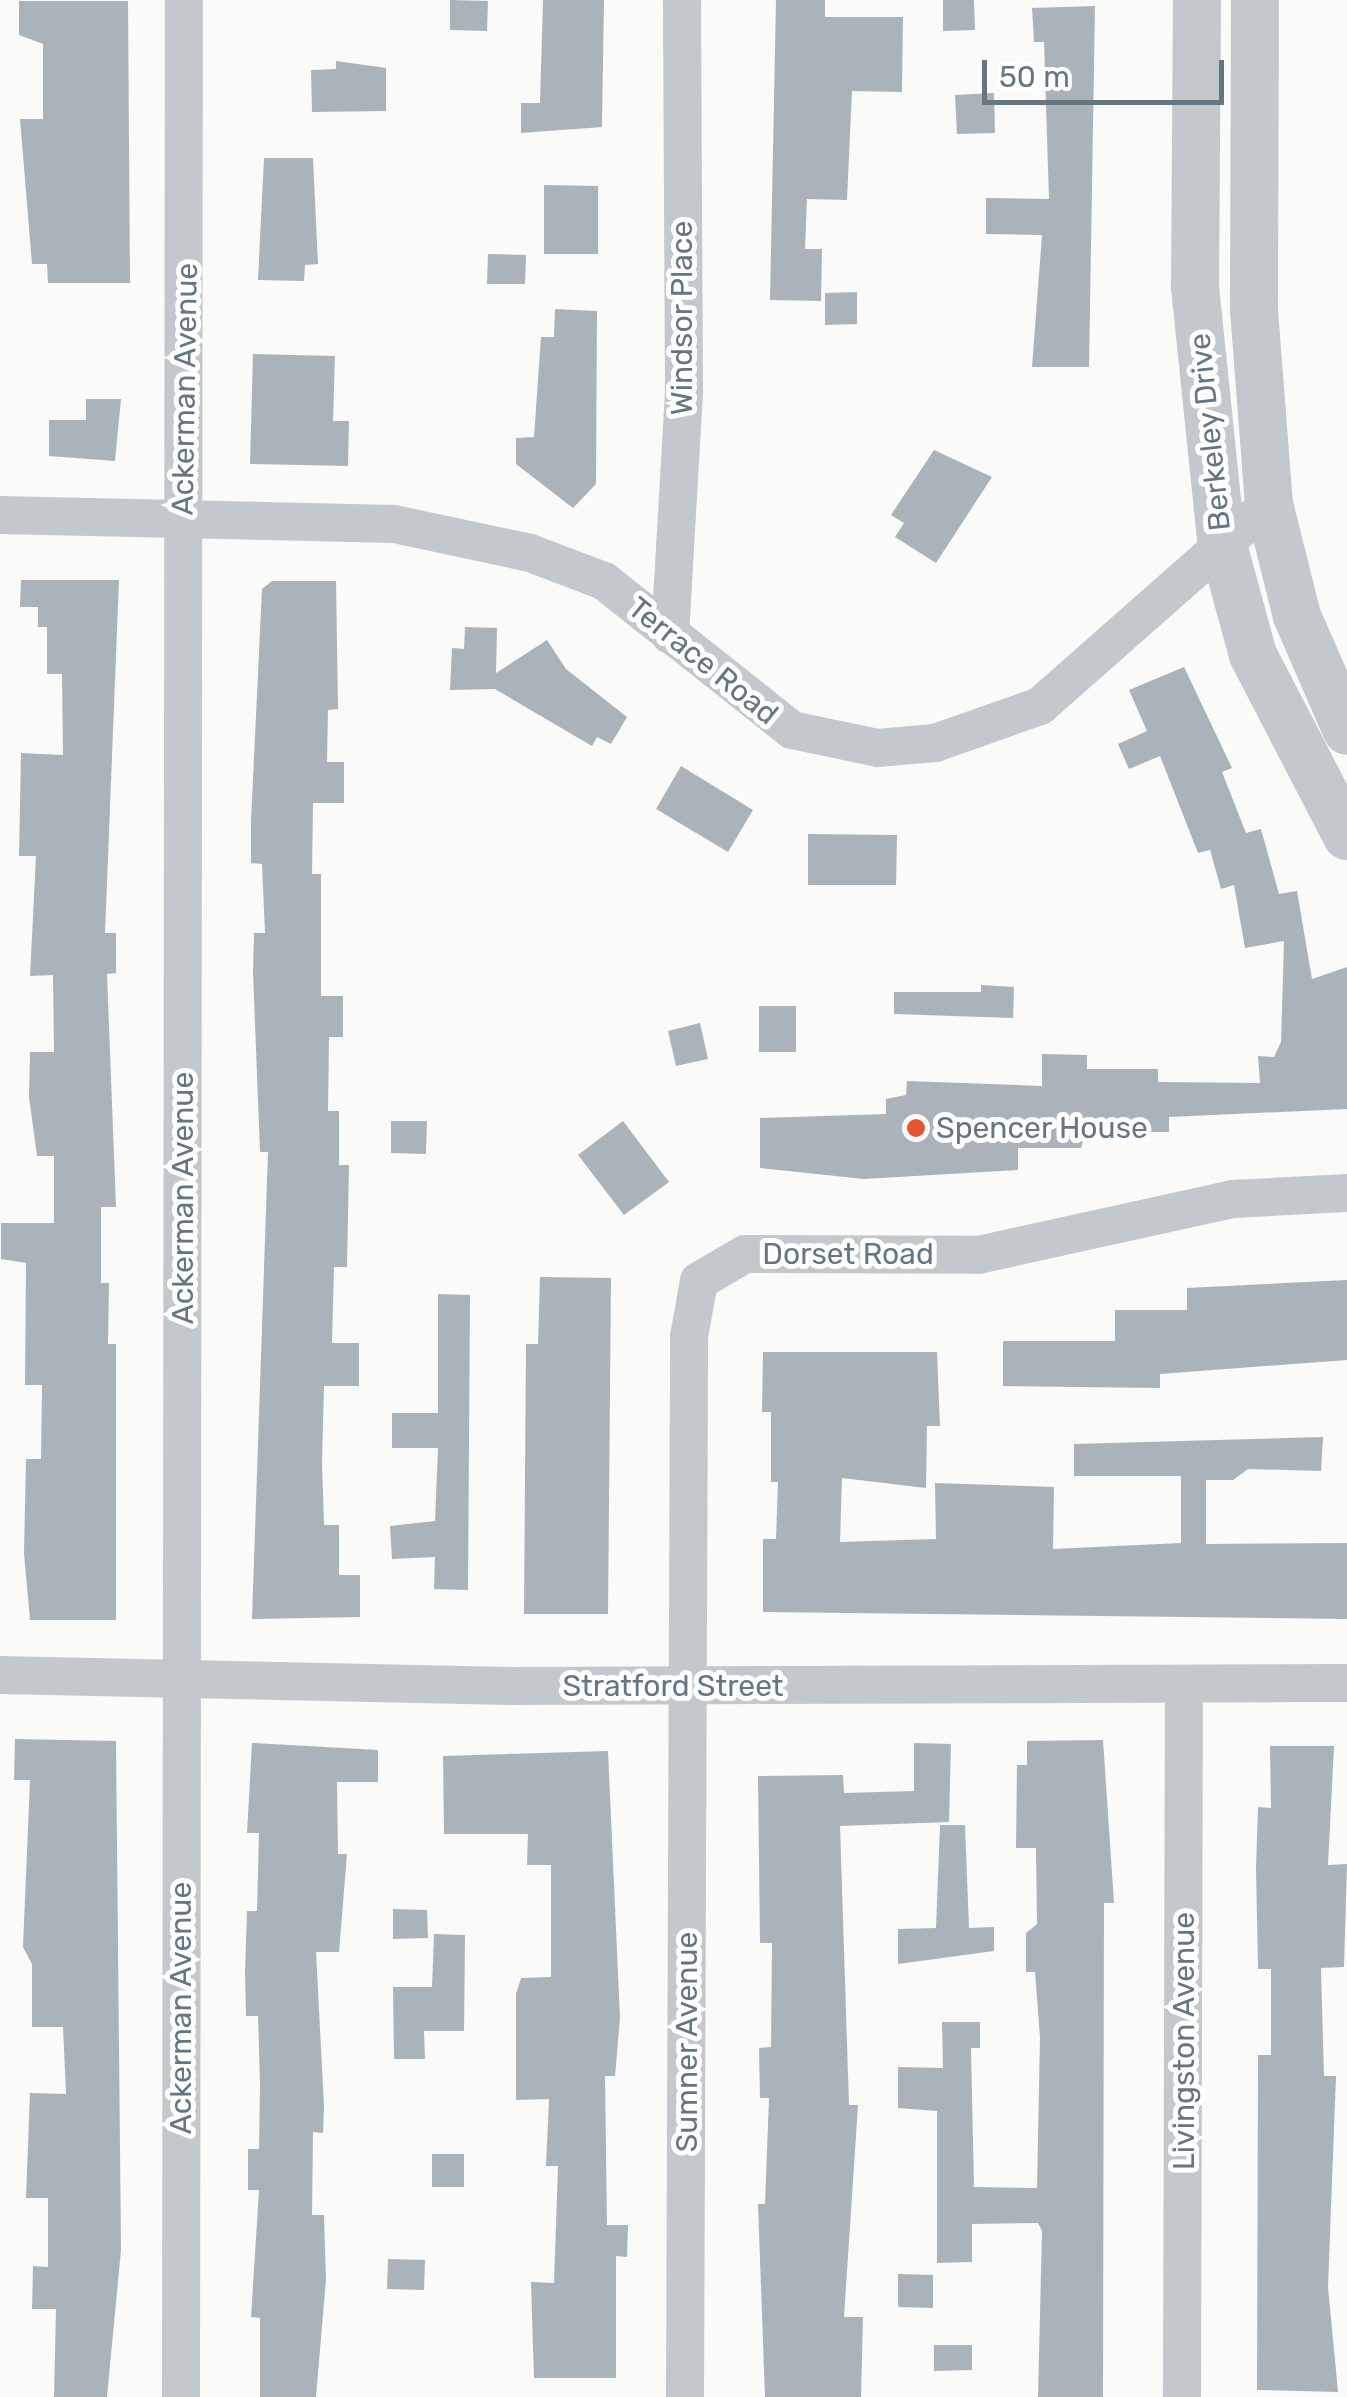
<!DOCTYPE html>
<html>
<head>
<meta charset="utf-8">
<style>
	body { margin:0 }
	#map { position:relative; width:1347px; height:2397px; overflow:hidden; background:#fafaf8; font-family:Rubik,sans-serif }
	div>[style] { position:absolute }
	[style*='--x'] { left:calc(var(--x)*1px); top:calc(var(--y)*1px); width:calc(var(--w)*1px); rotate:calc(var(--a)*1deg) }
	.building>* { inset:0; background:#aab3b9 }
	.minor>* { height:38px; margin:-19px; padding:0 19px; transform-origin:19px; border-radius:19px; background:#c3c8cc }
	.tertiary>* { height:48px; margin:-24px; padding:0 24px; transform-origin:24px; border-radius:24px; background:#c3c8cc }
	.dots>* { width:28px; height:28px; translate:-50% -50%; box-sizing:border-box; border:5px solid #fff; border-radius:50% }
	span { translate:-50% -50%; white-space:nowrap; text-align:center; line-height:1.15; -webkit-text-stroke:10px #fff; paint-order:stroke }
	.street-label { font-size:30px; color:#657683 }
	.poi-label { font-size:30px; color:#657683 }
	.left { translate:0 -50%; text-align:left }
	.scale { position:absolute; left:982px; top:60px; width:242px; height:45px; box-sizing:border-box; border:5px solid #657683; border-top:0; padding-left:12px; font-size:30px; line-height:35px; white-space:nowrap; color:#657683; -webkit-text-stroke:8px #fff; paint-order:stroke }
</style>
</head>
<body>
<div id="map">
	<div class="building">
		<div style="clip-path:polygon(450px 0,488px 1px,487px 31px,450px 30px)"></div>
		<div style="clip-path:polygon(543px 0,604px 0,602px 127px,521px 133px,521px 103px,540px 103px)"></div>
		<div style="clip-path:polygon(776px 0,825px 0,825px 17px,903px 17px,902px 92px,852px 91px,847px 200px,807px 199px,805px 249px,822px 249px,821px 301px,770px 300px)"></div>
		<div style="clip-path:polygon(943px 0,974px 0,975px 30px,943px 31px)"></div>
		<div style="clip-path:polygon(19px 1px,128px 1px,130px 283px,48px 283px,47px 264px,32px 264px,20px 119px,43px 119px,43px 44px,19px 35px)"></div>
		<div style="clip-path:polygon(1095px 6px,1089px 367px,1032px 367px,1042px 235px,986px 234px,986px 198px,1049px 199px,1044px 42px,1034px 42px,1032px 8px)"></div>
		<div style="clip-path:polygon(336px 61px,386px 68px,386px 111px,312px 112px,311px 70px,336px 69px)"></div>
		<div style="clip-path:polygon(994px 93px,995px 133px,957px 134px,955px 95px)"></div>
		<div style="clip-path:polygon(264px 158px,313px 158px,318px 264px,305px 265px,304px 281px,258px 280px)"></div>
		<div style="clip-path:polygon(544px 185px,598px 186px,598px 254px,544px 254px)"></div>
		<div style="clip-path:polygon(488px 254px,526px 255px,525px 284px,487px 284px)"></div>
		<div style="clip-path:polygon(857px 292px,857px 324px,825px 325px,825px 293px)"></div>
		<div style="clip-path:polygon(555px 309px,597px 311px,596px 484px,573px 508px,516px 464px,516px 438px,534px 437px,541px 337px,554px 337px)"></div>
		<div style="clip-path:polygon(253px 354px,335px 356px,333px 421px,349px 421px,348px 466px,250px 464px)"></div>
		<div style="clip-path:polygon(86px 399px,121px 399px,115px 461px,49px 456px,49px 420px,86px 420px)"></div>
		<div style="clip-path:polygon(934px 450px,992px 477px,936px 563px,895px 537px,904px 523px,891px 515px)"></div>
		<div style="clip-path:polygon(21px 580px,119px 580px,105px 933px,116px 933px,116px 973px,107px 974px,116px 1207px,101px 1207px,101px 1283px,109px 1283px,108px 1344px,116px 1344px,116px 1620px,30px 1620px,24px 1553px,26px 1459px,41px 1459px,42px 1385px,25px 1385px,26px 1263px,1px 1259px,1px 1223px,54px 1223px,54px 1156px,37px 1156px,29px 1097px,30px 1052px,54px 1052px,53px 975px,30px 976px,36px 856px,19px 856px,21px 753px,63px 755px,62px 674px,47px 674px,47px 627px,38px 627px,38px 607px,20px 607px)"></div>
		<div style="clip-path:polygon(272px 581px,336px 581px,338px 709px,328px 710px,327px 762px,344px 762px,344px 803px,313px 803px,312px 874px,321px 874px,321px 996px,343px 996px,343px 1037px,329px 1037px,328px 1111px,339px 1111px,339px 1165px,349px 1165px,347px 1267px,334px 1267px,332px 1343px,359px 1343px,359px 1386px,324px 1386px,322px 1462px,324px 1525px,339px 1525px,339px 1575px,360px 1575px,360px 1617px,252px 1619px,268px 1152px,260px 1152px,253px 972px,254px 933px,265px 933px,262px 864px,251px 863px,251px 821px,262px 589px)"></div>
		<div style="clip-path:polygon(465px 627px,497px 628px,496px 673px,547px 640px,566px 669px,627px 717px,611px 744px,597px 737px,592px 746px,495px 689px,450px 690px,452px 648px,464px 649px)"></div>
		<div style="clip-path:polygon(1184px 667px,1232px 768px,1222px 772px,1246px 833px,1261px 829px,1279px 894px,1297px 891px,1312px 979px,1347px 967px,1347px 1109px,1169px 1117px,1169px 1132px,1086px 1132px,1081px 1148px,1018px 1148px,1018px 1170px,864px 1179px,760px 1168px,760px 1118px,886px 1114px,886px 1099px,906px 1095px,907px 1081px,1042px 1086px,1042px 1054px,1087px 1055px,1087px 1069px,1158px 1069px,1158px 1082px,1260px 1083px,1258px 1056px,1274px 1057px,1281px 1042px,1284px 941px,1245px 948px,1234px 885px,1221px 889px,1210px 850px,1198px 853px,1160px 756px,1129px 769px,1118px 744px,1147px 731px,1129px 690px)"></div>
		<div style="clip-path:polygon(681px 766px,753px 810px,728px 852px,656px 809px)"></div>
		<div style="clip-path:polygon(808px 834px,897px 835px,896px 885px,808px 885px)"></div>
		<div style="clip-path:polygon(981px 985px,1014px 987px,1013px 1018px,894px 1014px,894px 992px,981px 992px)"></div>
		<div style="clip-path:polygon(759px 1006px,796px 1006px,796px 1052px,759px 1052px)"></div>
		<div style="clip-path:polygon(700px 1023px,708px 1059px,676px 1066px,668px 1031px)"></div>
		<div style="clip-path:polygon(391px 1121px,427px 1121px,426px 1154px,391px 1153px)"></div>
		<div style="clip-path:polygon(623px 1121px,669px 1182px,624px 1215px,578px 1155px)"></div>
		<div style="clip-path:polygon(540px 1277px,611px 1278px,608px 1614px,524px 1614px,526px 1344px,538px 1344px)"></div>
		<div style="clip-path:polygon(1347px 1280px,1347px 1360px,1160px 1374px,1160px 1388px,1003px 1386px,1003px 1341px,1115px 1341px,1115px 1310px,1187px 1310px,1187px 1288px)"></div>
		<div style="clip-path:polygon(438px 1294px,470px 1295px,468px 1590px,434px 1589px,435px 1557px,392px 1559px,390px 1526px,435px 1521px,438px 1448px,392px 1448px,392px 1413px,438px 1413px)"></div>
		<div style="clip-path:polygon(763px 1352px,937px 1352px,940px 1426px,927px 1426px,926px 1488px,842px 1478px,840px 1542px,936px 1539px,935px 1483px,1054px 1487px,1053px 1549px,1181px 1543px,1181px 1476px,1074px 1476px,1074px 1444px,1323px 1437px,1321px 1471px,1248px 1469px,1233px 1480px,1206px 1480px,1206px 1544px,1347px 1543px,1347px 1619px,763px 1612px,763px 1539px,776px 1539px,778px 1482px,771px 1482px,771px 1412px,762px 1412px)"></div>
		<div style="clip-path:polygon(15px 1739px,116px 1741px,121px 2250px,107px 2397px,54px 2397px,56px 2309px,32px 2309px,33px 2266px,48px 2267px,48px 2198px,26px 2198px,30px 2093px,66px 2094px,63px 2027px,32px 2027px,32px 1964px,23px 1947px,30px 1780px,14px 1780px)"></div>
		<div style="clip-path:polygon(1103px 1740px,1114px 1903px,1104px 1903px,1103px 2397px,1038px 2397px,1042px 2231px,1038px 2223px,972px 2224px,972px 2262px,937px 2263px,937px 2111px,898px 2108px,898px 2067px,943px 2068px,942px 2022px,980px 2022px,980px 2048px,971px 2048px,974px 2187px,1037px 2188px,1040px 2037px,1035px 1972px,1026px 1972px,1026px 1933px,1037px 1924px,1036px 1848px,1016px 1848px,1017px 1765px,1027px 1765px,1027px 1741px)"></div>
		<div style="clip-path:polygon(252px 1743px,378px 1750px,378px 1782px,337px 1782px,338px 1854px,347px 1854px,339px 1952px,316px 1952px,324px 2106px,323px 2133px,313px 2132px,312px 2215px,324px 2215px,326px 2279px,316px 2397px,260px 2397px,260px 2318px,251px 2317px,259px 2190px,248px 2190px,248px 2149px,259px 2149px,260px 2084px,258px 2016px,246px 2016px,245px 1972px,247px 1911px,257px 1911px,259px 1833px,247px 1833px)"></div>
		<div style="clip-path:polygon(914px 1743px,951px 1744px,949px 1822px,840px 1826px,849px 2105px,858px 2105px,844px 2317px,863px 2317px,861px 2397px,765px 2397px,758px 2204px,765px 2204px,769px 2098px,760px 2098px,759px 2048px,771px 2047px,772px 1943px,760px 1943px,758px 1776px,843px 1775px,844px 1793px,914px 1791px)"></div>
		<div style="clip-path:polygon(1270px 1746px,1334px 1746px,1328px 1865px,1347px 1864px,1344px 1967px,1321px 1968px,1324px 2076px,1336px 2076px,1328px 2287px,1338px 2392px,1257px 2390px,1258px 2055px,1271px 2055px,1271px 1969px,1258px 1969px,1256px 1868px,1258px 1807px,1271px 1808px)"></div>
		<div style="clip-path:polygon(608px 1751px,620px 2018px,615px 2076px,605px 2076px,607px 2225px,628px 2225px,627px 2257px,616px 2256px,616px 2378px,534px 2378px,531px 2282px,554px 2283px,558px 2166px,546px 2166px,549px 2099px,516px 2100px,516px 1994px,521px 1978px,551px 1977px,551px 1865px,527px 1865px,528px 1834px,444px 1834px,443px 1756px)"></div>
		<div style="clip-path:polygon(940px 1825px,965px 1825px,969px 1928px,994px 1927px,994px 1951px,898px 1964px,898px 1929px,936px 1928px)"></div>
		<div style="clip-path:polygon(393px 1909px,427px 1910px,428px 1938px,393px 1939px)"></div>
		<div style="clip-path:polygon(434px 1934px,465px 1935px,464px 2031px,424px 2031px,425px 2059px,394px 2059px,393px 1987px,432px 1987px)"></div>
		<div style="clip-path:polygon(432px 2154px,464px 2154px,464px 2187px,432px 2187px)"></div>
		<div style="clip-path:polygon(388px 2259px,425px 2260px,424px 2290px,387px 2289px)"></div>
		<div style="clip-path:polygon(898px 2274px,933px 2275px,933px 2308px,898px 2307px)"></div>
		<div style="clip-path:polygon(934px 2345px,972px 2345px,972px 2370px,934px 2371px)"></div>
	</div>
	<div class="minor">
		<div style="--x:0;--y:515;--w:394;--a:1.3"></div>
		<div style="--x:394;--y:524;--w:139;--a:12"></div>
		<div style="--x:530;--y:553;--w:79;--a:20.7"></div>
		<div style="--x:604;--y:581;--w:240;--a:38.4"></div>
		<div style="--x:792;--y:730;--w:88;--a:11.8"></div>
		<div style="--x:878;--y:748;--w:57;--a:-5"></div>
		<div style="--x:935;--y:743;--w:111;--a:-19.4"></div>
		<div style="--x:1040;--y:706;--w:305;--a:-41.4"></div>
		<div style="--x:670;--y:635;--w:246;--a:-86.7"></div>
		<div style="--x:684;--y:389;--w:389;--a:-90.3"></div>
		<div style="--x:0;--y:1675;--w:511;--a:1.23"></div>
		<div style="--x:511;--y:1686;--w:836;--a:-0.21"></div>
		<div style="--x:181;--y:2397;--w:2397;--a:-89.93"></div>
		<div style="--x:685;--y:2397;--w:1060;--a:-89.78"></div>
		<div style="--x:689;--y:1337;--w:57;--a:-79.9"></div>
		<div style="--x:699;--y:1281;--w:53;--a:-30.4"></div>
		<div style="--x:745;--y:1254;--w:233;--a:0.2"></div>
		<div style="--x:978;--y:1255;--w:261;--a:-12.4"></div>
		<div style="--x:1233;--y:1199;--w:114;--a:-3"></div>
		<div style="--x:1182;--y:2397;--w:713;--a:-89.84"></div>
	</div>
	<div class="tertiary">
		<div style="--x:1197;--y:0;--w:287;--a:90.4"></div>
		<div style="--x:1195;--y:287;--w:252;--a:84.1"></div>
		<div style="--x:1221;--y:538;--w:121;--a:74.7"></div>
		<div style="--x:1253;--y:655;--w:204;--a:62.6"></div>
		<div style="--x:1255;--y:0;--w:310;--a:90.2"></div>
		<div style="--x:1254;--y:310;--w:195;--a:85.6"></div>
		<div style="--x:1269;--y:504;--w:115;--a:76"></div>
		<div style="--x:1297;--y:616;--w:125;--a:66.5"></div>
	</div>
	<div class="dots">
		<div style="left:916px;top:1128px;background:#e4572e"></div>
	</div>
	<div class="street-label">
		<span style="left:682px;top:318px;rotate:-90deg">Windsor Place</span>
		<span style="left:185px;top:389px;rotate:-89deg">Ackerman Avenue</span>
		<span style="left:1210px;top:432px;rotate:-96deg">Berkeley Drive</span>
		<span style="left:703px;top:661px;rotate:39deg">Terrace Road</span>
		<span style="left:183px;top:1198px;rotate:-90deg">Ackerman Avenue</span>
		<span style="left:848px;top:1254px">Dorset Road</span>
		<span style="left:673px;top:1686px">Stratford Street</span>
		<span style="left:181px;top:2008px;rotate:-90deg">Ackerman Avenue</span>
		<span style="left:1184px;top:2041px;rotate:-90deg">Livingston Avenue</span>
		<span style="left:687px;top:2042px;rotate:-90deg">Sumner Avenue</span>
	</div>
	<div class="poi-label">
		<span class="left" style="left:936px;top:1128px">Spencer House</span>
	</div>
	<div class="scale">50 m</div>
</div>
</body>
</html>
